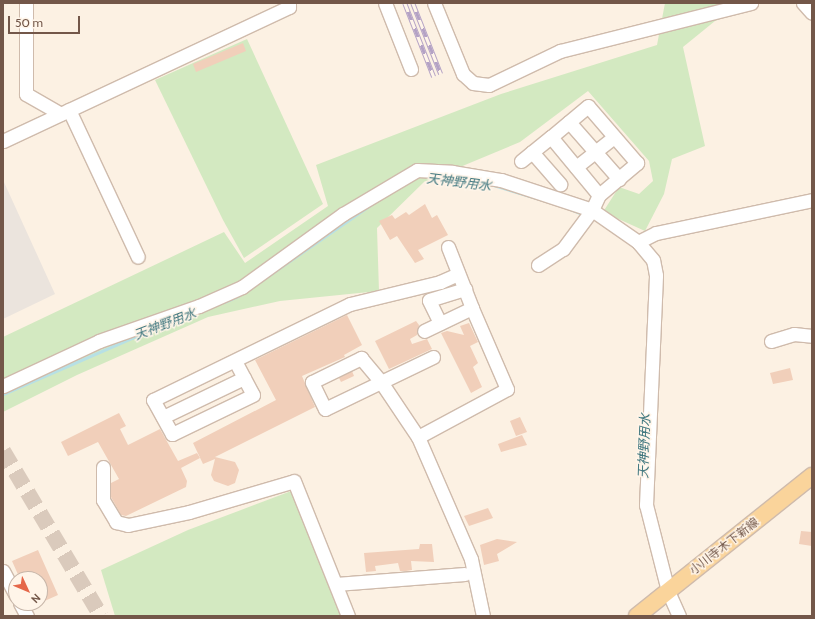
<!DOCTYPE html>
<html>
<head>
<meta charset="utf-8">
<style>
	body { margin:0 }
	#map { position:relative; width:815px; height:619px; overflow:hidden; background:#fcf1e3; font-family:Cabin,"Noto Sans JP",sans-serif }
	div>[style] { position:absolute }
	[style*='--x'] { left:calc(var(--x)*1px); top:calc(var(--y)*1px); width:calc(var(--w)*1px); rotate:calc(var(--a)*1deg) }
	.industrial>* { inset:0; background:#ebe4dd }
	.green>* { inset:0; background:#d3e9c1 }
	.stream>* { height:3px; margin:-1.5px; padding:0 1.5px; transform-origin:1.5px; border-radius:1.5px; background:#b7e0e5 }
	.building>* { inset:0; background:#f1cfba }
	.major-tunnel>* { height:16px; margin-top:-8px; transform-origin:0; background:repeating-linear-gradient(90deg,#dacabc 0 16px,transparent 0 24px) }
	.roads { filter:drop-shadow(1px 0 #cfbbac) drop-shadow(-1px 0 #cfbbac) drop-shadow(0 1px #cfbbac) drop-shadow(0 -1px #cfbbac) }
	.minor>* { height:13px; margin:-6.5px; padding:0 6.5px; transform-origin:6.5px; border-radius:6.5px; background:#fff }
	.major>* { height:16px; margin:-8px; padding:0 8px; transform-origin:8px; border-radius:8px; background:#fad49b }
	.rail>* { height:4.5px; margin-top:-2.25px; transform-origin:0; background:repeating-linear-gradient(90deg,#fff5e9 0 9px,#b4a2c5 0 18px); box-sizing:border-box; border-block:1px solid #b4a2c5 }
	span { translate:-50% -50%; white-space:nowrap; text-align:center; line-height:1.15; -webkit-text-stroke:3px #fff5e9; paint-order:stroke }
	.street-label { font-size:12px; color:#735749 }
	.water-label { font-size:13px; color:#40777f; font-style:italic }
	.frame { position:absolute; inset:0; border:4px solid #735749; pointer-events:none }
	.north { position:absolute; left:8px; top:571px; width:40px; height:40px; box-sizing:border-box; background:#fff5e9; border:1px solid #c7b6a9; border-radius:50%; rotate:134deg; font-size:11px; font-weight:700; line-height:16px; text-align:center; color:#735749 }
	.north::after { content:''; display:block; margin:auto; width:14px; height:18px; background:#e56749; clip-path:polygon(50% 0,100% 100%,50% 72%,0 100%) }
	.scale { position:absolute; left:8px; top:16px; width:72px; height:18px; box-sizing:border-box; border:2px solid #735749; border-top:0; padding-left:5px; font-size:12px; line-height:14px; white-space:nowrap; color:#735749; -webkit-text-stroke:3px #fff5e9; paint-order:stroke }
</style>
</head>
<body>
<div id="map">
	<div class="industrial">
		<div style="clip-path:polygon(3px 180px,55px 294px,3px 319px)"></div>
	</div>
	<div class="green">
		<div style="clip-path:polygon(665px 3px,760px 3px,715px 21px,683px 47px,705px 146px,672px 159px,664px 194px,645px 231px,603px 212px,619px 187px,639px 194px,653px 181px,649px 161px,588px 91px,520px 142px,424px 182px,377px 228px,379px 291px,280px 301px,208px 317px,77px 375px,3px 412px,3px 337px,224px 232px,245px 263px,328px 206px,316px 165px,501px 94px,657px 45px)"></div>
		<div style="clip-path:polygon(247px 39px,323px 204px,244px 258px,223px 220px,155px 80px)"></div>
		<div style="clip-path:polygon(294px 490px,342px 616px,115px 616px,101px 570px,188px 530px)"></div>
	</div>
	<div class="stream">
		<div style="--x:442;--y:178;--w:34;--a:7"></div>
		<div style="--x:490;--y:184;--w:62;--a:17"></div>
		<div style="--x:570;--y:209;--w:16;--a:22"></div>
		<div style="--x:249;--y:289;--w:155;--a:-34.7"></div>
		<div style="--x:224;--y:302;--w:15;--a:-23"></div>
		<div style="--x:3;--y:394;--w:160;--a:-23.5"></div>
	</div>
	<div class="building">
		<div style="clip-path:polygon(243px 43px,246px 51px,196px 72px,193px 64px)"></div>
		<div style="clip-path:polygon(425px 204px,432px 218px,437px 215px,448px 235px,418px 250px,424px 259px,415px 263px,397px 236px,390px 240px,379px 221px,392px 215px,395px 219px,406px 212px,409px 215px)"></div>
		<div style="clip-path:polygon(347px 315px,362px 345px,344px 355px,345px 357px,302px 376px,315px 407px,215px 457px,235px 462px,239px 470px,235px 483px,228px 486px,214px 481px,211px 475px,215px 459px,203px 464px,193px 443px,276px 400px,255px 360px)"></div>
		<div style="clip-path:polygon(416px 321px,419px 325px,417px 335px,410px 339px,412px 344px,427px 339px,432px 349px,389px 369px,375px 341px)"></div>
		<div style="clip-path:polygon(469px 323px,478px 342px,470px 346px,478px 363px,473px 367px,482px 387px,471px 393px,441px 333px,447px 331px,464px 335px,460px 326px)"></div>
		<div style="clip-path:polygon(790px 368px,793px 380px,773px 384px,770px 373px)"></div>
		<div style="clip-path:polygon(352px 371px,354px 376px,341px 382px,339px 378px)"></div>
		<div style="clip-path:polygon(119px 413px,126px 426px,120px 429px,128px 445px,160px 429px,178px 461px,197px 453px,200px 458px,181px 468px,187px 481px,186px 487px,126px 516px,121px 515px,111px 497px,111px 483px,119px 479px,98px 442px,68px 456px,61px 442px)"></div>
		<div style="clip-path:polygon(520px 417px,527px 432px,516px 436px,510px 421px)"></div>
		<div style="clip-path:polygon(522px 435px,527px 445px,501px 452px,498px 444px)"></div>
		<div style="clip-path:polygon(488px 508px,493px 518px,469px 526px,464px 516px)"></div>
		<div style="clip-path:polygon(801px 531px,812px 532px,812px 546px,799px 544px)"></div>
		<div style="clip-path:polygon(497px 539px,517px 542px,497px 554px,499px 561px,484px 565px,480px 545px)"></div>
		<div style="clip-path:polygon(420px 544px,432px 544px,434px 562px,411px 561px,412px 570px,406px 571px,400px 571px,398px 563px,375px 566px,376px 571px,366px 572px,364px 553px,419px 549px)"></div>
		<div style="clip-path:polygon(38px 550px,58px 595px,40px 603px,40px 579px,20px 579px,12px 561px)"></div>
	</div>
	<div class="major-tunnel">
		<div style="--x:3;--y:451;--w:192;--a:59.3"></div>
	</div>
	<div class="roads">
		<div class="minor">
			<div style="--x:26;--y:3;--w:91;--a:90"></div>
			<div style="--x:26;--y:94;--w:40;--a:29.7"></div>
			<div style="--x:385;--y:3;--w:71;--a:68.5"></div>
			<div style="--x:434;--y:3;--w:77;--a:67.8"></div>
			<div style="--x:463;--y:74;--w:13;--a:42"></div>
			<div style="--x:473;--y:83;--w:16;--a:7"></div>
			<div style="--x:489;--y:85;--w:79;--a:-25.6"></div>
			<div style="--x:560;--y:51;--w:197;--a:-14.1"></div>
			<div style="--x:803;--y:3;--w:13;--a:48"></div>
			<div style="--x:69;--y:110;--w:162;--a:64.9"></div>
			<div style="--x:569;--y:122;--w:76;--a:48.7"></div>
			<div style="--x:3;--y:141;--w:316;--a:-25.1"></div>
			<div style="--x:289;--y:7;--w:4;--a:-90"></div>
			<div style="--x:532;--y:152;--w:43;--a:48.8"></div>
			<div style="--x:521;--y:161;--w:38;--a:-39"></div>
			<div style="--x:576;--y:167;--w:48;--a:-38.3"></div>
			<div style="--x:448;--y:247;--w:66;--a:68.5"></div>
			<div style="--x:538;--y:265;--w:30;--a:-33"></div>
			<div style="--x:563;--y:249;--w:49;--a:-53.4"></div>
			<div style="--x:592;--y:210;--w:56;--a:34.8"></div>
			<div style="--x:440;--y:323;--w:25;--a:-116"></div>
			<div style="--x:429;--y:300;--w:38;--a:-17"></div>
			<div style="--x:771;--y:341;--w:24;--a:-17"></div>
			<div style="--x:794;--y:334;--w:18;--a:6"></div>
			<div style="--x:433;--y:357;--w:58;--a:154.3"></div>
			<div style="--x:381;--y:382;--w:62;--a:154.3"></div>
			<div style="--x:325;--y:409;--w:30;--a:-116"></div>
			<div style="--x:312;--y:382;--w:55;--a:-26.1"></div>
			<div style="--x:361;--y:358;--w:31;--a:50"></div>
			<div style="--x:381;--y:382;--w:66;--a:56.1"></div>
			<div style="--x:418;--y:437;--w:133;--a:66.5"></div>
			<div style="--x:471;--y:559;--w:58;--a:78.1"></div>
			<div style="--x:235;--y:361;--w:38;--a:62"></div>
			<div style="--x:253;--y:395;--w:90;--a:154.3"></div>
			<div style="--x:172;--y:434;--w:39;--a:-119"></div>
			<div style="--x:153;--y:400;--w:219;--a:-26"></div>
			<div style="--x:350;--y:304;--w:93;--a:-13.7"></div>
			<div style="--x:440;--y:282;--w:20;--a:-24"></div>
			<div style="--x:3;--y:386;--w:106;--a:-25.1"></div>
			<div style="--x:99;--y:341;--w:106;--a:-19.3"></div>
			<div style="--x:199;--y:306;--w:47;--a:-23.8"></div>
			<div style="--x:242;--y:287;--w:125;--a:-35.9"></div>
			<div style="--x:343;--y:214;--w:86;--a:-30.7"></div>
			<div style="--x:417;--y:170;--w:35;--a:3"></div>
			<div style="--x:452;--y:172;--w:50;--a:9.3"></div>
			<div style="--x:501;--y:180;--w:96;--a:18.2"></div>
			<div style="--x:592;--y:210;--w:17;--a:-65"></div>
			<div style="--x:599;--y:195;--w:50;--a:-40.1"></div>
			<div style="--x:637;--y:163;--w:75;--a:-130.7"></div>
			<div style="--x:588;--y:106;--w:48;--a:140"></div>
			<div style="--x:551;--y:137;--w:75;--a:50.4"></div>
			<div style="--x:163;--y:417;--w:90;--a:-25.7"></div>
			<div style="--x:418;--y:437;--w:101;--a:-28.3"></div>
			<div style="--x:507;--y:389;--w:88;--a:-113.4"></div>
			<div style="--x:472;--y:308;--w:53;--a:154.4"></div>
			<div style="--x:103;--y:467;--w:33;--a:90"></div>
			<div style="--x:103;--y:500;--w:26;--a:59"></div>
			<div style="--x:116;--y:522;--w:12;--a:14"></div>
			<div style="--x:128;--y:525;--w:62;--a:-12"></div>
			<div style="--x:189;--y:512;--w:109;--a:-16.4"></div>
			<div style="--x:294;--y:481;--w:145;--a:68.2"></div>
			<div style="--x:3;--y:571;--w:27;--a:62"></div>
			<div style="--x:336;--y:584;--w:129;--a:-4.4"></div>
			<div style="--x:20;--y:603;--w:15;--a:62"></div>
			<div style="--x:679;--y:616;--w:27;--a:-114"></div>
			<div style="--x:668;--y:591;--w:89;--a:-104.3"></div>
			<div style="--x:646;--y:505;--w:230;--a:-87.5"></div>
			<div style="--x:656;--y:275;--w:15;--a:-101"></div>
			<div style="--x:653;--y:260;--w:23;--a:-130"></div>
			<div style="--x:638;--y:242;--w:20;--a:-27"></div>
			<div style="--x:656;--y:233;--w:159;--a:-11.9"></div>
		</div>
		<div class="major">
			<div style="--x:637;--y:616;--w:224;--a:-38.7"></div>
		</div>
	</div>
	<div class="rail">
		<div style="--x:405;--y:3;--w:79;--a:68.6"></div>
		<div style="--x:413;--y:3;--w:76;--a:68.5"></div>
	</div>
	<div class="street-label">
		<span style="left:724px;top:546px;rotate:-38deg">小川寺木下新線</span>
	</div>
	<div class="water-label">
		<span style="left:459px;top:182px;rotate:7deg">天神野用水</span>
		<span style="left:165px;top:324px;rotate:-21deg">天神野用水</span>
		<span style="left:644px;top:446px;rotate:-88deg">天神野用水</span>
	</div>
	<div class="frame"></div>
	<div class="north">N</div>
	<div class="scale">50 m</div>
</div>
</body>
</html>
